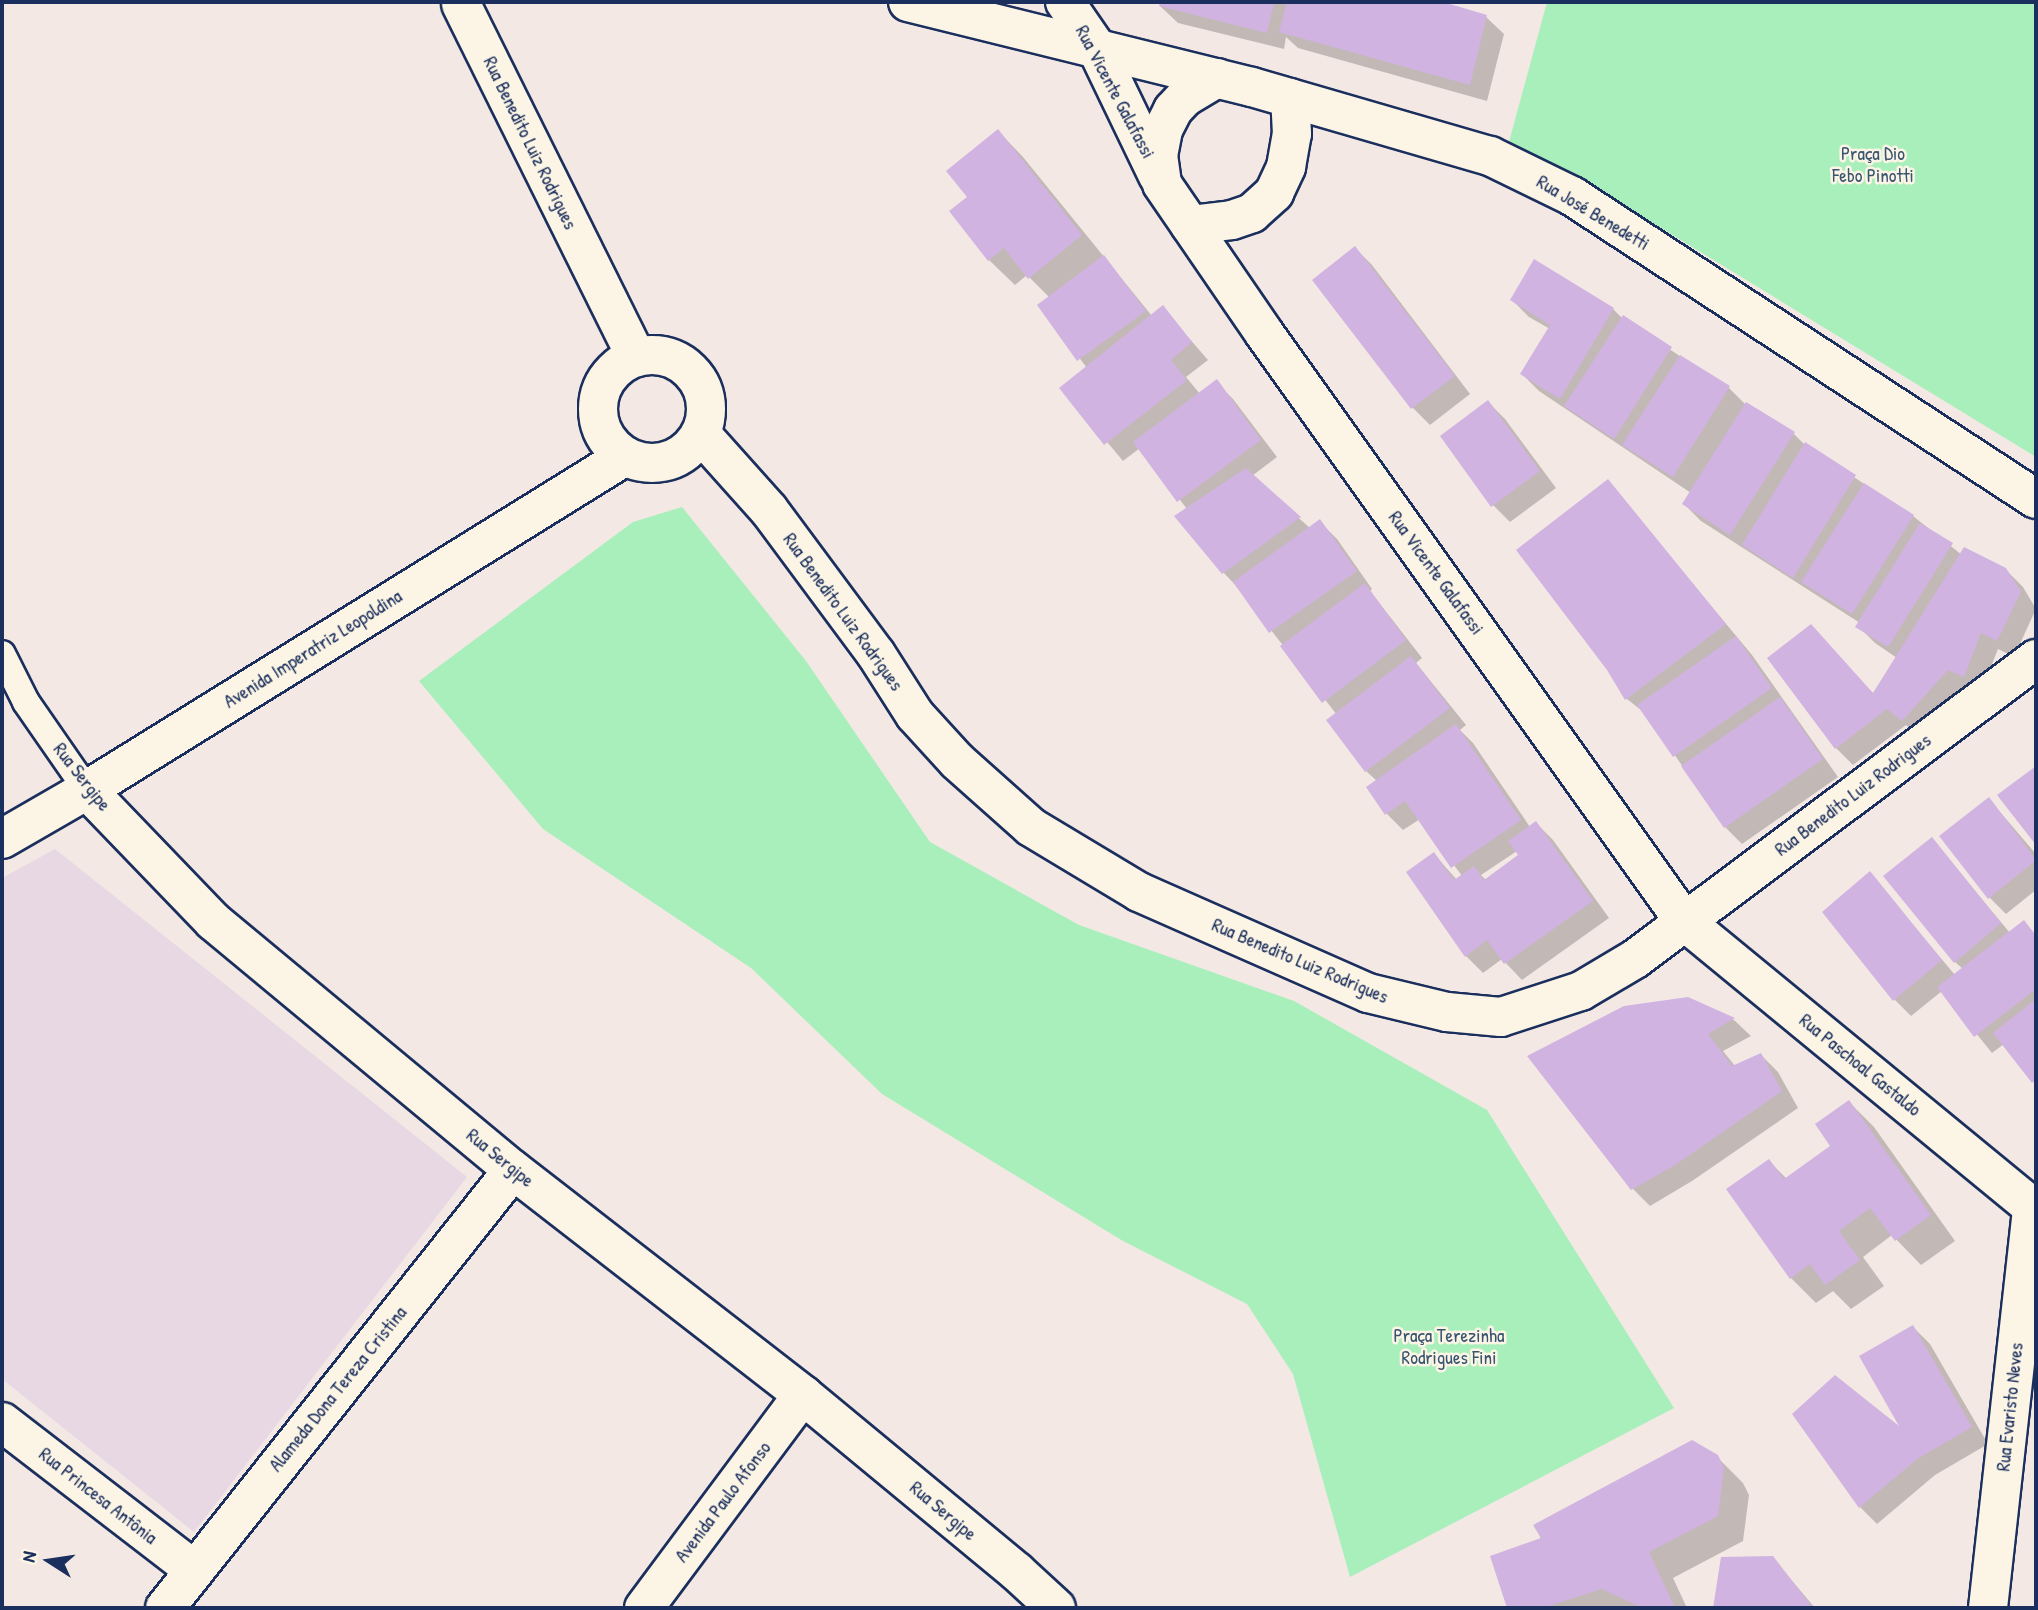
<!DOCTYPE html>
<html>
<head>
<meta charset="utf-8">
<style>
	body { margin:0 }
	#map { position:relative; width:2038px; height:1610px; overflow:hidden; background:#f3e8e4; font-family:"Patrick Hand",sans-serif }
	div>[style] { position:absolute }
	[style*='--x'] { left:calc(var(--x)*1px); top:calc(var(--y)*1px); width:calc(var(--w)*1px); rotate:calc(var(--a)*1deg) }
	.built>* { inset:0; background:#e8d8e3 }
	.green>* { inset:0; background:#a9efbc }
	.shadow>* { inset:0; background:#0003 }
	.building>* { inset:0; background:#d0b3e1 }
	.roads { filter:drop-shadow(2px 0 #1b2f5e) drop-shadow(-2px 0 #1b2f5e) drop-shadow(0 2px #1b2f5e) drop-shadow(0 -2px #1b2f5e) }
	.lane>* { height:26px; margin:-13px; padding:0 13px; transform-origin:13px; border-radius:13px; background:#fcf5e5 }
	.street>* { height:38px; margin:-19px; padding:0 19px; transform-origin:19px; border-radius:19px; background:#fcf5e5 }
	.street>.ring { margin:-19px; padding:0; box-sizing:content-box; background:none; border:38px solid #fcf5e5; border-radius:50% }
	span { translate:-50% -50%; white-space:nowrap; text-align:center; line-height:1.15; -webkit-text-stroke:5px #fcf5e5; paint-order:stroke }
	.street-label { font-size:19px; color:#1b2f5e }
	.park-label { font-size:19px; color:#375571 }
	.frame { position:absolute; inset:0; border:4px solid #1b2f5e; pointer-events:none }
	.north { position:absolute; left:14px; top:1526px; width:70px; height:70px; -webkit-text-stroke:5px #fcf5e5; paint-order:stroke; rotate:282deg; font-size:19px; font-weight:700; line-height:28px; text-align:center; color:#1b2f5e }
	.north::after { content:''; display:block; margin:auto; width:24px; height:32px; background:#1b2f5e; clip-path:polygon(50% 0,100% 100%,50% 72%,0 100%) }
</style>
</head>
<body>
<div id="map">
	<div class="built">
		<div style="clip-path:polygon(55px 849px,467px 1177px,194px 1532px,2px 1379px,2px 878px)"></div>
	</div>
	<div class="green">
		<div style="clip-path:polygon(1547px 2px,2036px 2px,2036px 457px,1594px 187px,1506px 153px)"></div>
		<div style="clip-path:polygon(682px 507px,806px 661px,930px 842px,1079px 925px,1294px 1001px,1487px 1110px,1674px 1408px,1350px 1577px,1293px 1374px,1247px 1304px,1123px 1241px,882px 1094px,751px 968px,543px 829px,419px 681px,633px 522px)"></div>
	</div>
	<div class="shadow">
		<div style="clip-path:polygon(1161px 2px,1436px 2px,1486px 17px,1504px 34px,1487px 101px,1298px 48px,1286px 37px,1284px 49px,1178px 23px,1160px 6px)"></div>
		<div style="clip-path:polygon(evenodd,998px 131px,1023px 157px,1152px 316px,1162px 307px,1208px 360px,1186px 377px,1200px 394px,1216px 382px,1233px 399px,1277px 457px,1252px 476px,1311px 529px,1320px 522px,1337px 539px,1372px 589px,1370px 591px,1422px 658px,1416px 663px,1466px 725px,1460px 730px,1473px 743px,1530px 827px,1536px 823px,1553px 840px,1609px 918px,1522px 980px,1502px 959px,1483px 973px,1466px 956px,1434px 854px,1457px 880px,1462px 876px,1420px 819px,1403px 830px,1386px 813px,1377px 781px,1366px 771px,1337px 715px,1240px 590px,1223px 572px,1187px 509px,1140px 448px,1123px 461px,1062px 388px,1087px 368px,1039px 305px,1050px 298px,1027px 275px,1015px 285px,989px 260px,970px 197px,998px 131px,1517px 851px,1520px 855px,1486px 880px,1481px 875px,1517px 851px)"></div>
		<div style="clip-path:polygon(1355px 248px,1372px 265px,1470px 394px,1430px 425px,1413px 408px,1314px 281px)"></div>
		<div style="clip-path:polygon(1512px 300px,1613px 309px,1623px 319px,1729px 388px,1746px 405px,1794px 434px,1805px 445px,1913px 516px,1962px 555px,2005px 569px,2023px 587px,2036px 609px,2014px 657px,1998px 649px,1981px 692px,1966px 686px,1920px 737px,1906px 725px,1853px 765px,1836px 748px,1897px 658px,1875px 643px,1858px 626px,1860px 623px,1701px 521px,1684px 504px,1691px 493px,1539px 391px,1522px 374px,1550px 329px,1529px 317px)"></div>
		<div style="clip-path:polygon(1488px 402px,1505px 419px,1556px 488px,1510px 522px,1493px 505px)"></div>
		<div style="clip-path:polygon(1608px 482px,1752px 655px,1838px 777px,1742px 844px,1725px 827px,1646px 714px,1627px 699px,1608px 669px)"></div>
		<div style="clip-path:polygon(1989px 799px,2036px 854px,2036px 890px,2006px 914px,1989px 897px)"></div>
		<div style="clip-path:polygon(1932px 839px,2010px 933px,2024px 922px,2036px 935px,2036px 1085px,2004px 1044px,1992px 1053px,1942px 991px,1911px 1016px,1894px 999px,1870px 874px,1955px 975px,1963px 969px,1955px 962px)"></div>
		<div style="clip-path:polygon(1688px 999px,1734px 1020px,1751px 1036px,1723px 1051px,1735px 1066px,1761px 1055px,1778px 1072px,1798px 1108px,1692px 1181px,1650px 1206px,1633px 1189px)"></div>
		<div style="clip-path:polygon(1849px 1102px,1874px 1127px,1955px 1241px,1921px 1265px,1892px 1235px,1863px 1257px,1884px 1286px,1851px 1309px,1833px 1291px,1816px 1303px,1791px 1278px,1769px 1161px,1787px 1179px,1832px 1147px)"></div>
		<div style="clip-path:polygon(1913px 1327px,1930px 1344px,1988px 1444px,1935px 1475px,1877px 1524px,1860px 1507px,1794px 1414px,1904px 1432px)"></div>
		<div style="clip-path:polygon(1717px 1457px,1743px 1483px,1749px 1495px,1743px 1541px,1673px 1578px,1687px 1608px,1509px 1608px,1492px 1557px,1541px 1540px,1536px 1525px)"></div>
		<div style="clip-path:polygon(1723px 1558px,1773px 1558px,1815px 1608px,1715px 1608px)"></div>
	</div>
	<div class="building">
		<div style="clip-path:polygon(1160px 2px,1274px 2px,1267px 33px,1159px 6px)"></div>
		<div style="clip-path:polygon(1287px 2px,1443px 2px,1487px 15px,1470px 85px,1279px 32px)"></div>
		<div style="clip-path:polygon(998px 129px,1082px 235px,1028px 279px,1004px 248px,988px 261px,949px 211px,967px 197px,946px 171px)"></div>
		<div style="clip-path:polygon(1355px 246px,1455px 376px,1411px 409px,1312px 280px)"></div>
		<div style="clip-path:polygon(1104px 255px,1146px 311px,1077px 361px,1037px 305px)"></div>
		<div style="clip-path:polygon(1534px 259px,1614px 308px,1560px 399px,1520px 374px,1550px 325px,1510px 300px)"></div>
		<div style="clip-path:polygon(1163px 305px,1192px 342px,1171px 360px,1187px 380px,1104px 445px,1059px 388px)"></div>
		<div style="clip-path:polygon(1623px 315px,1672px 347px,1614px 439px,1564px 406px)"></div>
		<div style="clip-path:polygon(1680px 355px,1730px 386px,1673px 477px,1622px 445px)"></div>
		<div style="clip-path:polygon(1217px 379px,1261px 440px,1177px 502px,1133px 442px)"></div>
		<div style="clip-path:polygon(1488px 400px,1540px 471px,1491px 507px,1440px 436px)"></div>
		<div style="clip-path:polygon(1746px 402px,1795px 432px,1730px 535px,1682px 504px)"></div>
		<div style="clip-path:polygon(1805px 442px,1856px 475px,1793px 578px,1742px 545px)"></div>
		<div style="clip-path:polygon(1246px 468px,1301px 517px,1222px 574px,1174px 516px)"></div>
		<div style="clip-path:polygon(1608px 479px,1726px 624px,1625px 700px,1607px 670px,1516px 550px)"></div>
		<div style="clip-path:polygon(1864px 483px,1914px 515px,1852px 614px,1801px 582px)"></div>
		<div style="clip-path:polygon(1320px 519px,1357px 571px,1269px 633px,1233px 582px)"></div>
		<div style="clip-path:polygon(1920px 523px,1953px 543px,1888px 647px,1855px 627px)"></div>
		<div style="clip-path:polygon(1964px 547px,2006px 568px,2021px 592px,1997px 641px,1981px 633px,1964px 677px,1948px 670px,1902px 721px,1887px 709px,1835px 749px,1767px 658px,1811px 624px,1873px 693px)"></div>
		<div style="clip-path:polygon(1365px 583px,1406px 640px,1322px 703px,1280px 646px)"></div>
		<div style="clip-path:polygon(1736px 636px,1772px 688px,1673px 757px,1637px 705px)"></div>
		<div style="clip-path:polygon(1411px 656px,1450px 708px,1365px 772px,1326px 720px)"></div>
		<div style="clip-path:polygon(1780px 697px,1823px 759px,1724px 828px,1681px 766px)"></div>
		<div style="clip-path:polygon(1456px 724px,1521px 820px,1451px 868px,1405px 801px,1385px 815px,1366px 787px)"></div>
		<div style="clip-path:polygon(2036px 766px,2036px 845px,1997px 795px)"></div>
		<div style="clip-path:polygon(1989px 797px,2036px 860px,1988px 899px,1939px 836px)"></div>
		<div style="clip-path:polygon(1536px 821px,1593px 901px,1504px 964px,1487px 940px,1465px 957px,1406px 872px,1434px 852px,1454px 880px,1474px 866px,1484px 880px,1518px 855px,1508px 841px)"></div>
		<div style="clip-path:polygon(1932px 837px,2001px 923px,1954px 963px,1883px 876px)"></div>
		<div style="clip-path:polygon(1870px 871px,1942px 960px,1893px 1001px,1822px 912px)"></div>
		<div style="clip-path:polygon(2024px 920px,2036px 936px,2036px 989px,1974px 1037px,1937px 987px)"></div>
		<div style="clip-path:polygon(1688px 997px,1735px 1018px,1708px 1034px,1732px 1066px,1761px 1053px,1782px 1091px,1675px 1165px,1631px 1190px,1527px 1056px,1624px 1006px)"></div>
		<div style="clip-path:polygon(2036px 999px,2036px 1079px,2032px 1083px,1993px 1033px)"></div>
		<div style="clip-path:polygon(1849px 1100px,1931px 1215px,1895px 1241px,1870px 1208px,1839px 1231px,1860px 1260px,1825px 1285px,1810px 1264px,1790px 1279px,1726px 1189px,1769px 1159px,1784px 1179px,1830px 1146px,1815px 1124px)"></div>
		<div style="clip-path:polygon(1913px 1325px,1972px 1427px,1917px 1459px,1859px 1508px,1792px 1414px,1835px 1375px,1899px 1426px,1859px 1356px)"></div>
		<div style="clip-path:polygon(1692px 1440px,1718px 1455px,1724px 1468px,1718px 1516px,1649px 1552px,1675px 1608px,1643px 1608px,1602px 1589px,1542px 1608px,1507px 1608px,1490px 1556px,1541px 1538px,1533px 1525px)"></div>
		<div style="clip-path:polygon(1773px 1556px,1813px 1608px,1713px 1608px,1721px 1557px)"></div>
	</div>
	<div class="roads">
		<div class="lane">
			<div style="--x:2;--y:654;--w:54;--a:63.4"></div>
			<div style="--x:26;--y:702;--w:107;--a:55.3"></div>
		</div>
		<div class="street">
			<div style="--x:908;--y:2;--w:354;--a:13.9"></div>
			<div style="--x:1252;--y:87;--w:248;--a:16.2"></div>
			<div style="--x:1490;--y:156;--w:91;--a:26"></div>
			<div style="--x:1572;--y:196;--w:554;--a:33.15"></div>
			<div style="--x:1065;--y:2;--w:55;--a:55.4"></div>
			<div style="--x:1096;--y:47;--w:143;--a:64.3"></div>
			<div style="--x:461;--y:4;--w:394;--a:63.6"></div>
			<div style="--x:1217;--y:78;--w:37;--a:149"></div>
			<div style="--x:1185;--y:97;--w:18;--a:133"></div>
			<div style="--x:1173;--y:110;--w:22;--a:117"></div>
			<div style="--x:1163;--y:130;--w:25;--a:101"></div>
			<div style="--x:1158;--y:155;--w:29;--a:82"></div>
			<div style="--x:1162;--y:184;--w:181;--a:55.6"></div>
			<div style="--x:1264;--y:333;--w:723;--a:54.46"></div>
			<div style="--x:1684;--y:921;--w:455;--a:39.4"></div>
			<div style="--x:1190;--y:225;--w:42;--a:-6.8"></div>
			<div style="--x:1232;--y:220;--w:21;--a:-19"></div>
			<div style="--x:1252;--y:213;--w:30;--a:-42"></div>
			<div style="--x:1274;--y:193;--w:29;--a:-65"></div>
			<div style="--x:1286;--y:167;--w:34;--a:-80"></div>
			<div style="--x:1292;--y:134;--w:36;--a:-93"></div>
			<div class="ring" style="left:598px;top:355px;width:70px;height:70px"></div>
			<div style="--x:701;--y:434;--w:102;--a:48.2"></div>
			<div style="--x:769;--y:510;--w:179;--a:53.4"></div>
			<div style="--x:876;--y:654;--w:72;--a:57.4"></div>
			<div style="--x:915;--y:715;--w:62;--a:47.6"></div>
			<div style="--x:957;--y:761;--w:99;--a:41.7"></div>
			<div style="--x:1031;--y:827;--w:126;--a:31"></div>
			<div style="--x:1139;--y:892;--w:250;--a:23.8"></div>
			<div style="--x:1368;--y:993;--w:81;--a:13.5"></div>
			<div style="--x:1447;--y:1012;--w:54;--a:5.3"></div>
			<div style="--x:1501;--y:1017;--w:84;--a:-18"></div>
			<div style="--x:1581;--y:991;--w:63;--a:-30.7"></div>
			<div style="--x:1635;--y:959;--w:501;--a:-36.8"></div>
			<div style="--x:87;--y:790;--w:182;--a:46.1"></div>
			<div style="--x:213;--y:921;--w:390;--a:39.7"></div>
			<div style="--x:513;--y:1170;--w:367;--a:37.8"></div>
			<div style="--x:803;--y:1395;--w:278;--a:39.6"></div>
			<div style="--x:1017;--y:1572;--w:53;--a:42.7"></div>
			<div style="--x:2;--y:839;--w:98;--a:-30"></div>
			<div style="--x:87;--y:790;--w:632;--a:-31.8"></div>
			<div style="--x:2;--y:1422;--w:242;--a:37.6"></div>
			<div style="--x:165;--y:1608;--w:559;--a:-51.53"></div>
			<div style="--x:644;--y:1608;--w:266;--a:-53.3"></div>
			<div style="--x:1988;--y:1608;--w:403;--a:-83.7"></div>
		</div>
	</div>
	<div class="street-label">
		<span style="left:1115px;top:92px;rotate:62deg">Rua Vicente Galafassi</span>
		<span style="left:530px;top:143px;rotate:64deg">Rua Benedito Luiz Rodrigues</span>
		<span style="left:1593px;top:213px;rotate:31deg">Rua José Benedetti</span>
		<span style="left:1436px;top:573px;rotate:54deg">Rua Vicente Galafassi</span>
		<span style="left:843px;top:612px;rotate:54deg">Rua Benedito Luiz Rodrigues</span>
		<span style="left:313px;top:649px;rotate:-32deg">Avenida Imperatriz Leopoldina</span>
		<span style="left:82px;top:777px;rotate:52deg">Rua Sergipe</span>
		<span style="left:1853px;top:795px;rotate:-37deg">Rua Benedito Luiz Rodrigues</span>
		<span style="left:1300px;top:961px;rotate:23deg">Rua Benedito Luiz Rodrigues</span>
		<span style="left:1860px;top:1065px;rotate:39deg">Rua Paschoal Gastaldo</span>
		<span style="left:500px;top:1158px;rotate:39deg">Rua Sergipe</span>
		<span style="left:338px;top:1389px;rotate:-51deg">Alameda Dona Tereza Cristina</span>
		<span style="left:2010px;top:1407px;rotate:-84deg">Rua Evaristo Neves</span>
		<span style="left:98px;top:1496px;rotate:38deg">Rua Princesa Antônia</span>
		<span style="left:723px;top:1502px;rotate:-53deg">Avenida Paulo Afonso</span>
		<span style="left:943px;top:1511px;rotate:40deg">Rua Sergipe</span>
	</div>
	<div class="park-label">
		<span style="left:1873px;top:165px">Praça Dio<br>Febo Pinotti</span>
		<span style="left:1449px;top:1347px">Praça Terezinha<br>Rodrigues Fini</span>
	</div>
	<div class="frame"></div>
	<div class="north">N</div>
</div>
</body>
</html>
